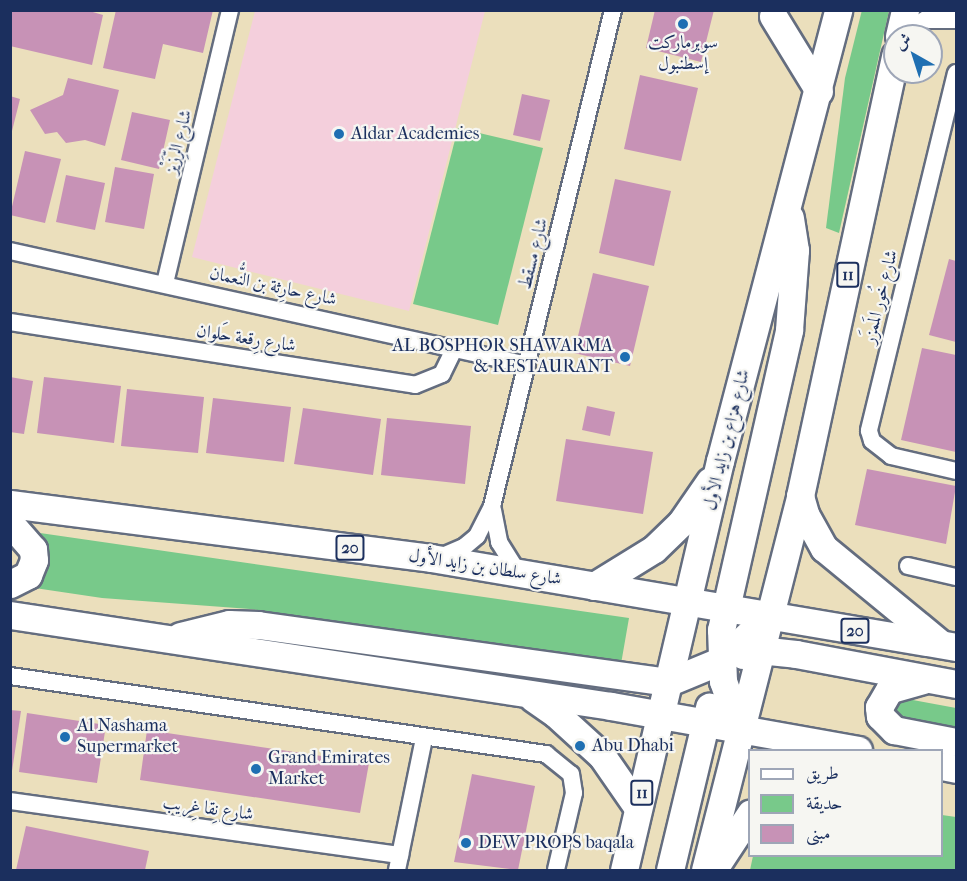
<!DOCTYPE html>
<html>
<head>
<meta charset="utf-8">
<style>
	body { margin:0 }
	#map { position:relative; width:967px; height:881px; overflow:hidden; background:#ebdfbc; font-family:"IM FELL French Canon",Amiri,serif }
	div>[style] { position:absolute }
	[style*='--x'] { left:calc(var(--x)*1px); top:calc(var(--y)*1px); width:calc(var(--w)*1px); rotate:calc(var(--a)*1deg) }
	.built>* { inset:0; background:#f4cfdc }
	.green>* { inset:0; background:#78c98a }
	.building>* { inset:0; background:#c792b6 }
	.roads { filter:drop-shadow(2px 0 #646d7f) drop-shadow(-2px 0 #646d7f) drop-shadow(0 2px #646d7f) drop-shadow(0 -2px #646d7f) }
	.minor>* { height:16px; margin:-8px; padding:0 8px; transform-origin:8px; border-radius:8px; background:#fff }
	.primary>* { height:27px; margin:-13.5px; padding:0 13.5px; transform-origin:13.5px; border-radius:13.5px; background:#fff }
	.dots>* { width:16px; height:16px; translate:-50% -50%; box-sizing:border-box; border:3px solid #f6f6f2; border-radius:50% }
	span { translate:-50% -50%; white-space:nowrap; text-align:center; line-height:1.15; -webkit-text-stroke:4.5px #f6f6f2; paint-order:stroke }
	.shield-label span { padding:2px 4px; background:#f6f6f2; border:2px solid; border-radius:4px; -webkit-text-stroke-width:0 }
	.shield-label { font-size:16px; color:#1b2f5e; font-weight:700 }
	.poi-label { font-size:18px; color:#1b2f5e }
	.left { translate:0 -50%; text-align:left }
	.right { translate:-100% -50%; text-align:right }
	.street-label { font-size:18px; color:#1b2f5e }
	.frame { position:absolute; inset:0; border:12px solid #1b2f5e; pointer-events:none }
	.legend { position:absolute; left:748px; top:749px; width:195px; height:108px; box-sizing:border-box; background:#f6f6f2; border:2px solid #9ea6b7; margin:0; padding:8px 10px; list-style:none; font-size:18px; color:#1b2f5e }
	.legend li { display:flex; align-items:center; gap:12px; height:30px }
	.legend b { width:30px; border:2px solid #9ea6b7 }
	.north { position:absolute; left:883px; top:24px; width:60px; height:60px; box-sizing:border-box; background:#f6f6f2; border:2px solid #9ea6b7; border-radius:50%; rotate:321deg; font-size:16px; font-weight:700; line-height:24px; text-align:center; color:#1b2f5e }
	.north::after { content:''; display:block; margin:auto; width:21px; height:27px; background:#1f6fb2; clip-path:polygon(50% 0,100% 100%,50% 72%,0 100%) }
</style>
</head>
<body>
<div id="map">
	<div class="built">
		<div style="clip-path:polygon(255px 11px,485px 11px,409px 311px,192px 257px)"></div>
	</div>
	<div class="green">
		<div style="clip-path:polygon(862px 10px,889px 11px,839px 233px,826px 228px,845px 78px)"></div>
		<div style="clip-path:polygon(458px 128px,543px 148px,498px 325px,413px 304px)"></div>
		<div style="clip-path:polygon(40px 533px,629px 618px,621px 664px,250px 609px,102px 598px,28px 587px,45px 546px)"></div>
		<div style="clip-path:polygon(902px 698px,956px 708px,956px 733px,899px 722px,890px 705px)"></div>
		<div style="clip-path:polygon(942px 815px,956px 817px,956px 870px,750px 870px,753px 856px,942px 856px)"></div>
	</div>
	<div class="building">
		<div style="clip-path:polygon(10px 10px,86px 10px,103px 15px,92px 65px,10px 46px)"></div>
		<div style="clip-path:polygon(116px 10px,213px 10px,203px 53px,163px 44px,155px 79px,103px 68px)"></div>
		<div style="clip-path:polygon(655px 10px,714px 10px,701px 62px,646px 48px)"></div>
		<div style="clip-path:polygon(640px 75px,698px 88px,681px 161px,624px 149px)"></div>
		<div style="clip-path:polygon(68px 78px,119px 90px,105px 146px,85px 140px,66px 143px,57px 132px,45px 134px,30px 110px,63px 95px)"></div>
		<div style="clip-path:polygon(522px 94px,550px 100px,540px 141px,513px 135px)"></div>
		<div style="clip-path:polygon(10px 96px,20px 99px,11px 135px,10px 135px)"></div>
		<div style="clip-path:polygon(132px 112px,170px 120px,159px 169px,121px 160px)"></div>
		<div style="clip-path:polygon(25px 151px,61px 159px,45px 223px,10px 215px)"></div>
		<div style="clip-path:polygon(115px 167px,154px 174px,144px 229px,105px 222px)"></div>
		<div style="clip-path:polygon(66px 175px,105px 183px,95px 230px,56px 222px)"></div>
		<div style="clip-path:polygon(615px 179px,671px 191px,654px 266px,599px 253px)"></div>
		<div style="clip-path:polygon(949px 259px,956px 261px,956px 342px,929px 335px)"></div>
		<div style="clip-path:polygon(593px 273px,649px 286px,630px 366px,574px 353px)"></div>
		<div style="clip-path:polygon(922px 348px,956px 355px,956px 452px,901px 440px)"></div>
		<div style="clip-path:polygon(10px 377px,33px 381px,24px 434px,10px 432px)"></div>
		<div style="clip-path:polygon(44px 377px,121px 386px,114px 443px,37px 433px)"></div>
		<div style="clip-path:polygon(127px 389px,204px 397px,198px 453px,121px 446px)"></div>
		<div style="clip-path:polygon(213px 398px,291px 407px,284px 462px,206px 453px)"></div>
		<div style="clip-path:polygon(587px 406px,615px 412px,610px 436px,582px 430px)"></div>
		<div style="clip-path:polygon(303px 408px,381px 419px,373px 475px,294px 464px)"></div>
		<div style="clip-path:polygon(387px 418px,471px 426px,465px 484px,381px 475px)"></div>
		<div style="clip-path:polygon(566px 439px,653px 452px,643px 514px,556px 501px)"></div>
		<div style="clip-path:polygon(867px 469px,956px 486px,946px 544px,855px 525px)"></div>
		<div style="clip-path:polygon(10px 710px,21px 711px,12px 771px,10px 771px)"></div>
		<div style="clip-path:polygon(27px 713px,106px 725px,97px 783px,19px 772px)"></div>
		<div style="clip-path:polygon(147px 730px,369px 763px,360px 813px,140px 780px)"></div>
		<div style="clip-path:polygon(472px 774px,535px 786px,518px 870px,454px 862px)"></div>
		<div style="clip-path:polygon(26px 826px,149px 851px,145px 870px,16px 870px)"></div>
	</div>
	<div class="roads">
		<div class="minor">
			<div style="--x:929;--y:20;--w:27;--a:0"></div>
			<div style="--x:899;--y:36;--w:49;--a:-32.4"></div>
			<div style="--x:956;--y:73;--w:368;--a:103.7"></div>
			<div style="--x:869;--y:431;--w:10;--a:73"></div>
			<div style="--x:872;--y:441;--w:24;--a:38"></div>
			<div style="--x:891;--y:456;--w:67;--a:13"></div>
			<div style="--x:10;--y:251;--w:529;--a:12.43"></div>
			<div style="--x:165;--y:283;--w:281;--a:-76.6"></div>
			<div style="--x:10;--y:322;--w:410;--a:8.8"></div>
			<div style="--x:415;--y:385;--w:29;--a:-22"></div>
			<div style="--x:442;--y:374;--w:30;--a:-64"></div>
			<div style="--x:493;--y:510;--w:33;--a:79"></div>
			<div style="--x:499;--y:542;--w:36;--a:58"></div>
			<div style="--x:440;--y:557;--w:26;--a:-23"></div>
			<div style="--x:464;--y:547;--w:17;--a:-40"></div>
			<div style="--x:477;--y:536;--w:34;--a:-63"></div>
			<div style="--x:492;--y:506;--w:511;--a:-76.29"></div>
			<div style="--x:908;--y:566;--w:49;--a:12.9"></div>
			<div style="--x:10;--y:676;--w:542;--a:8.28"></div>
			<div style="--x:546;--y:754;--w:32;--a:39"></div>
			<div style="--x:571;--y:774;--w:19;--a:81"></div>
			<div style="--x:574;--y:793;--w:79;--a:103.2"></div>
			<div style="--x:10;--y:801;--w:394;--a:7.9"></div>
			<div style="--x:397;--y:870;--w:135;--a:-78.4"></div>
		</div>
		<div class="primary">
			<div style="--x:773;--y:16;--w:88;--a:58.5"></div>
			<div style="--x:899;--y:36;--w:27;--a:-77"></div>
			<div style="--x:800;--y:496;--w:19;--a:74"></div>
			<div style="--x:805;--y:514;--w:39;--a:61"></div>
			<div style="--x:824;--y:548;--w:151;--a:39.4"></div>
			<div style="--x:10;--y:504;--w:424;--a:7.3"></div>
			<div style="--x:431;--y:558;--w:532;--a:9.62"></div>
			<div style="--x:10;--y:523;--w:35;--a:49"></div>
			<div style="--x:33;--y:549;--w:11;--a:85"></div>
			<div style="--x:34;--y:560;--w:16;--a:112"></div>
			<div style="--x:28;--y:575;--w:20;--a:153"></div>
			<div style="--x:594;--y:586;--w:70;--a:-31.7"></div>
			<div style="--x:654;--y:549;--w:37;--a:-44"></div>
			<div style="--x:681;--y:523;--w:51;--a:-55.4"></div>
			<div style="--x:10;--y:615;--w:608;--a:8.61"></div>
			<div style="--x:611;--y:706;--w:251;--a:10.1"></div>
			<div style="--x:180;--y:636;--w:50;--a:-13.8"></div>
			<div style="--x:229;--y:624;--w:29;--a:2"></div>
			<div style="--x:258;--y:625;--w:415;--a:7.9"></div>
			<div style="--x:669;--y:682;--w:55;--a:-22.4"></div>
			<div style="--x:720;--y:661;--w:62;--a:-43"></div>
			<div style="--x:743;--y:655;--w:17;--a:-17"></div>
			<div style="--x:759;--y:650;--w:37;--a:6"></div>
			<div style="--x:796;--y:654;--w:163;--a:10.6"></div>
			<div style="--x:923;--y:680;--w:35;--a:164"></div>
			<div style="--x:889;--y:690;--w:20;--a:120"></div>
			<div style="--x:879;--y:707;--w:9;--a:84"></div>
			<div style="--x:880;--y:716;--w:20;--a:45"></div>
			<div style="--x:894;--y:730;--w:63;--a:11"></div>
			<div style="--x:533;--y:698;--w:28;--a:35"></div>
			<div style="--x:556;--y:714;--w:62;--a:42.4"></div>
			<div style="--x:602;--y:756;--w:63;--a:55.3"></div>
			<div style="--x:740;--y:729;--w:51;--a:-109.5"></div>
			<div style="--x:723;--y:681;--w:51;--a:-92.2"></div>
			<div style="--x:721;--y:630;--w:308;--a:-77.2"></div>
			<div style="--x:789;--y:330;--w:80;--a:-85.7"></div>
			<div style="--x:795;--y:250;--w:33;--a:-99"></div>
			<div style="--x:942;--y:766;--w:14;--a:12"></div>
			<div style="--x:715;--y:867;--w:64;--a:-56.6"></div>
			<div style="--x:624;--y:870;--w:420;--a:-76.8"></div>
			<div style="--x:720;--y:461;--w:466;--a:-75.3"></div>
			<div style="--x:670;--y:870;--w:168;--a:-76.5"></div>
			<div style="--x:705;--y:870;--w:386;--a:-75.7"></div>
			<div style="--x:800;--y:496;--w:451;--a:-77.8"></div>
		</div>
	</div>
	<div class="dots">
		<div style="left:683px;top:24px;background:#1f6fb2"></div>
		<div style="left:339px;top:134px;background:#1f6fb2"></div>
		<div style="left:625px;top:357px;background:#1f6fb2"></div>
		<div style="left:65px;top:737px;background:#1f6fb2"></div>
		<div style="left:580px;top:746px;background:#1f6fb2"></div>
		<div style="left:256px;top:769px;background:#1f6fb2"></div>
		<div style="left:466px;top:843px;background:#1f6fb2"></div>
	</div>
	<div class="shield-label">
		<span style="left:848px;top:275px">11</span>
		<span style="left:350px;top:548px">20</span>
		<span style="left:855px;top:631px">20</span>
		<span style="left:642px;top:793px">11</span>
	</div>
	<div class="poi-label">
		<span style="left:683px;top:54px">سوبرماركت<br>إسطنبول</span>
		<span class="left" style="left:351px;top:134px">Aldar Academies</span>
		<span class="right" style="left:613px;top:357px">AL BOSPHOR SHAWARMA<br>&amp; RESTAURANT</span>
		<span class="left" style="left:77px;top:737px">Al Nashama<br>Supermarket</span>
		<span class="left" style="left:592px;top:746px">Abu Dhabi</span>
		<span class="left" style="left:268px;top:769px">Grand Emirates<br>Market</span>
		<span class="left" style="left:478px;top:843px">DEW PROPS baqala</span>
	</div>
	<div class="street-label">
		<span style="left:179px;top:142px;rotate:-76deg">شارع الرِّزَيْز</span>
		<span style="left:534px;top:254px;rotate:-76deg">شارع مسقط</span>
		<span style="left:273px;top:287px;rotate:12deg">شارع حارِثة بن النُّعمان</span>
		<span style="left:881px;top:297px;rotate:-76deg">شارع خُور المَمزَر</span>
		<span style="left:246px;top:339px;rotate:9deg">شارع رِقعة حَلوان</span>
		<span style="left:727px;top:440px;rotate:-76deg">شارع هزاع بن زايد الأول</span>
		<span style="left:485px;top:568px;rotate:9deg">شارع سلطان بن زايد الأول</span>
		<span style="left:208px;top:809px;rotate:8deg">شارع نِقا غِريب</span>
	</div>
	<div class="frame"></div>
	<ul class="legend">
	<li><b style="height:8px;background:#fff"></b>طريق</li>
	<li><b style="height:16px;background:#78c98a"></b>حديقة</li>
	<li><b style="height:16px;background:#c792b6"></b>مبنى</li>
	</ul>
	<div class="north">ش</div>
</div>
</body>
</html>
